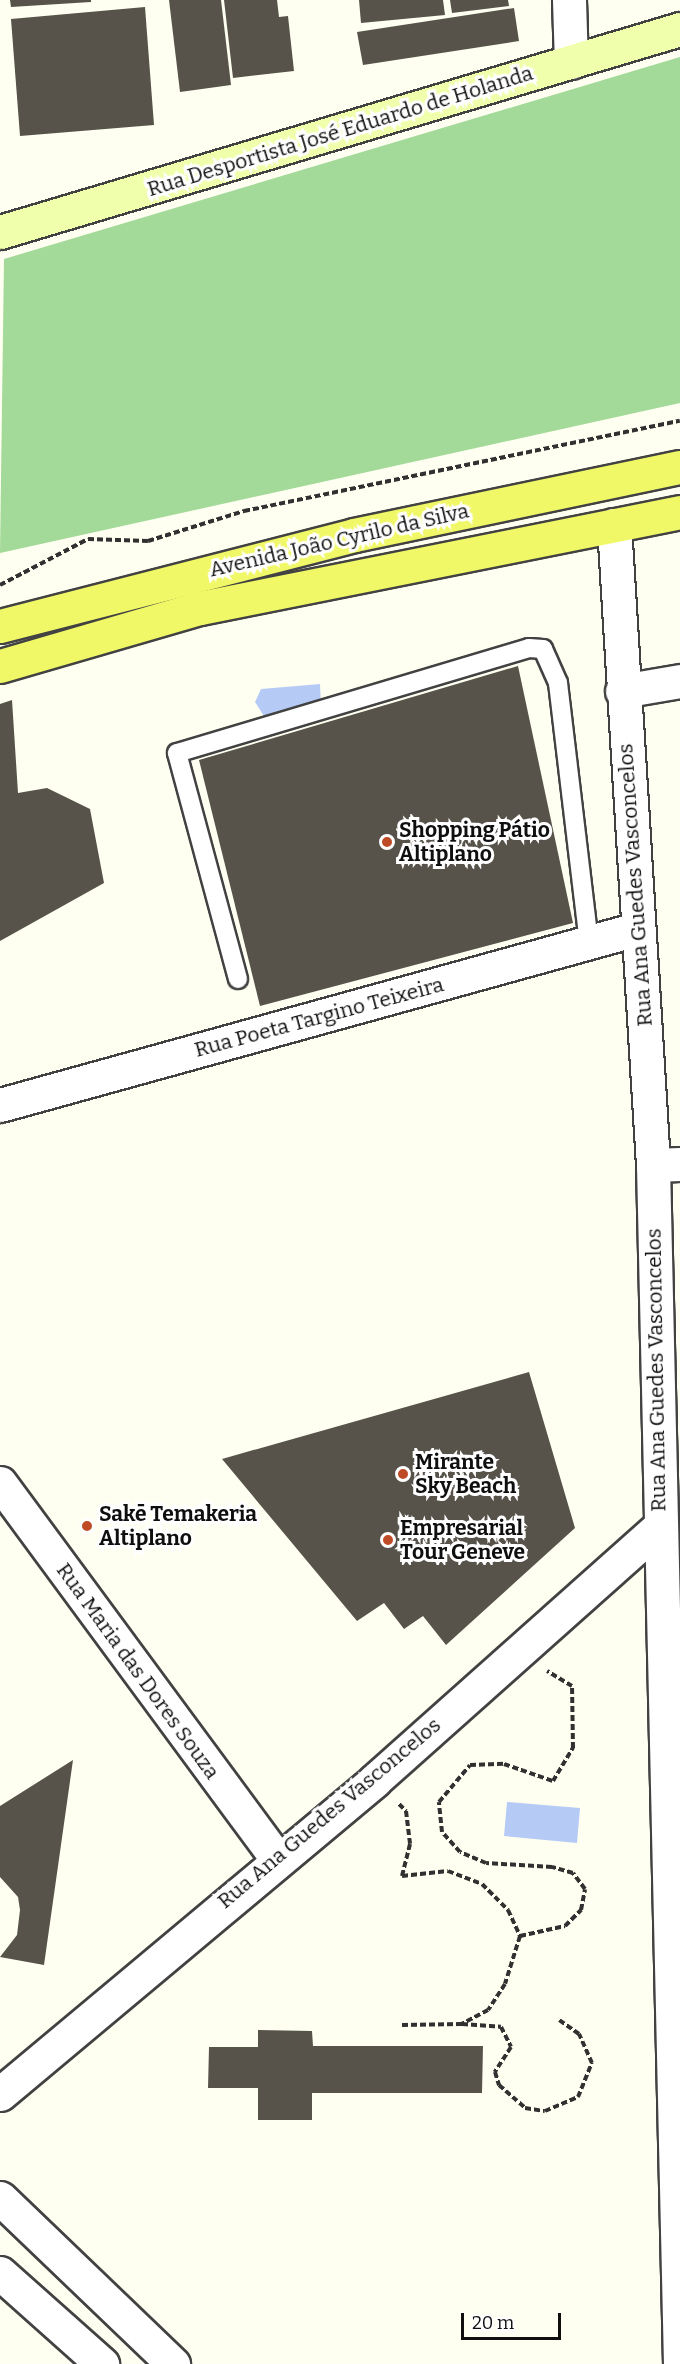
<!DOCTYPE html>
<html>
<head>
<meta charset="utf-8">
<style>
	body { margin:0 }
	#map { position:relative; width:680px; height:2364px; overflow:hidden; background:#fefff0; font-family:Bitter,serif }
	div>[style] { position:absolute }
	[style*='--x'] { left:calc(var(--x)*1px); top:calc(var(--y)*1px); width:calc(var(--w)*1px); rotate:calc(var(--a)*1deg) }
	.forest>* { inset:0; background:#a3da99 }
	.water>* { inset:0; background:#b5cbf6 }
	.building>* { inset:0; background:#57534b }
	.path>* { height:4px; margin-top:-2px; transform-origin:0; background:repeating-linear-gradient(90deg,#313131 0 6px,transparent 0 9px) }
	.roads { filter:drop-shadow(2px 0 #424242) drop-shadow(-2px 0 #424242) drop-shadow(0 2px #424242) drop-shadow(0 -2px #424242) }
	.lane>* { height:18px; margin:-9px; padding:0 9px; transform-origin:9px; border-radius:9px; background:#fff }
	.street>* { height:33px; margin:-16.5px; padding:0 16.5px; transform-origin:16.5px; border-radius:16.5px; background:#fff }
	.secondary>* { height:33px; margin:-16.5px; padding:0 16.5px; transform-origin:16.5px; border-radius:16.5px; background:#efffab }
	.primary>* { height:33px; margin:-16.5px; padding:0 16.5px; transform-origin:16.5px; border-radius:16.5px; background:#f1f867 }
	.dots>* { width:16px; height:16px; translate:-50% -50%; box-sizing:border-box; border:3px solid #fff; border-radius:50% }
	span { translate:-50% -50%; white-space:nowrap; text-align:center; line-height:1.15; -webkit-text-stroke:6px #fff; paint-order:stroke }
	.street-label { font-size:21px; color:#0f0f0f }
	.poi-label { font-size:21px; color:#0f0f0f; font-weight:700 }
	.left { translate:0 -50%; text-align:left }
	.scale { position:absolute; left:461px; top:2313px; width:100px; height:27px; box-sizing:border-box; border:3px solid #0f0f0f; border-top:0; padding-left:8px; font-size:18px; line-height:21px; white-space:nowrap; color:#0f0f0f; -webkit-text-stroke:4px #fff; paint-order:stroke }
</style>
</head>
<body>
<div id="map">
	<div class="forest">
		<div style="clip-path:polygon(680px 57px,680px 403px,0 553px,4px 259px)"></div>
	</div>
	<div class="water">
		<div style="clip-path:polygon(320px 684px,321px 707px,264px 716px,255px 702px,261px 689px)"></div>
		<div style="clip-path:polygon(507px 1802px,580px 1808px,577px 1843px,504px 1836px)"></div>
	</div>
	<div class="building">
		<div style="clip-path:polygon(10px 0,91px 0,91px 2px,11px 7px)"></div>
		<div style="clip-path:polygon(169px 0,221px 0,231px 85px,180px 92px)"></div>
		<div style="clip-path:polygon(224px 0,277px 0,279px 17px,288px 16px,294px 71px,233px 78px)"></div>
		<div style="clip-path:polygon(359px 0,443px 0,445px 15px,361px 23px)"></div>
		<div style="clip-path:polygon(450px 0,508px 0,509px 6px,452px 13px)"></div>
		<div style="clip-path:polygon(145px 7px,154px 125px,20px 136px,11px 19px)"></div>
		<div style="clip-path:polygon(514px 8px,519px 41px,363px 65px,357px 32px)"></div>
		<div style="clip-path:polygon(518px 666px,573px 923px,260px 1006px,199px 760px)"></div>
		<div style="clip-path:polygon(12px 700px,18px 793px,47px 788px,90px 809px,104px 883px,0 941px,0 704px)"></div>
		<div style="clip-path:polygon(529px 1372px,575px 1528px,446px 1645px,423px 1616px,404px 1629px,384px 1603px,357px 1621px,222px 1459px)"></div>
		<div style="clip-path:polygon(73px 1760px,44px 1965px,0 1957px,17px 1935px,20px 1910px,18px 1897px,0 1877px,0 1806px)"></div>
		<div style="clip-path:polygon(258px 2030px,312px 2031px,313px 2046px,483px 2046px,482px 2093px,312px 2093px,312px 2120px,258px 2120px,258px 2088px,208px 2088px,209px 2047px,258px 2047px)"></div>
	</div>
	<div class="path">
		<div style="--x:0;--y:585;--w:99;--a:-27.6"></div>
		<div style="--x:88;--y:539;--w:60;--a:1.9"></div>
		<div style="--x:148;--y:541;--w:101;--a:-17.4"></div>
		<div style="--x:244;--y:511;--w:445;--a:-11.7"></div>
		<div style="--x:399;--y:1804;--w:10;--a:45"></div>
		<div style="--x:406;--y:1811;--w:33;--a:83"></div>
		<div style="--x:410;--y:1844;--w:33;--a:104"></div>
		<div style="--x:402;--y:1876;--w:46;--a:-6.2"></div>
		<div style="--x:448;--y:1871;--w:36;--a:21"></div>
		<div style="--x:482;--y:1884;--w:37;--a:45"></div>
		<div style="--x:508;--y:1910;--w:29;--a:65"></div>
		<div style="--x:520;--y:1936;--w:50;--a:107.4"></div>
		<div style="--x:505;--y:1984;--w:31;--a:123"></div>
		<div style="--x:488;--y:2010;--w:30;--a:152"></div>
		<div style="--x:462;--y:2024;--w:60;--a:179"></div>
		<div style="--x:520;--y:1936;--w:46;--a:-12.5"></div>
		<div style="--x:565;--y:1926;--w:23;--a:-45"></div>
		<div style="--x:581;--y:1910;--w:21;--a:-79"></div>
		<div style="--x:585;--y:1889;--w:20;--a:-127"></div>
		<div style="--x:573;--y:1873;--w:22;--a:-164"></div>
		<div style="--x:552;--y:1867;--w:66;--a:-176.5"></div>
		<div style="--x:486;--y:1863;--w:28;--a:-157"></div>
		<div style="--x:460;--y:1852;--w:27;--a:-132"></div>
		<div style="--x:442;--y:1832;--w:30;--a:-96"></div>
		<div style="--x:439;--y:1802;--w:48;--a:-50"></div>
		<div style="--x:470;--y:1765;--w:34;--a:-2"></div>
		<div style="--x:504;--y:1764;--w:52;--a:19.1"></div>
		<div style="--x:553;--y:1781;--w:39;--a:-59"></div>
		<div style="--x:573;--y:1748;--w:62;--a:-90.9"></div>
		<div style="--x:572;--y:1686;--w:29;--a:-149"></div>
		<div style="--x:462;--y:2024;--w:39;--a:4"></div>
		<div style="--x:501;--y:2027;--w:22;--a:63"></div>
		<div style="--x:511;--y:2047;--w:30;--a:123"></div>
		<div style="--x:495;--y:2072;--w:14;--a:73"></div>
		<div style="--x:499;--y:2085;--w:35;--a:41"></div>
		<div style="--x:525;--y:2108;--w:20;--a:9"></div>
		<div style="--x:545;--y:2111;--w:36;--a:-23"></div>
		<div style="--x:578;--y:2097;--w:37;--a:-68"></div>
		<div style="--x:592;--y:2063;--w:32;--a:-114"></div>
		<div style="--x:579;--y:2034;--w:24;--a:-145"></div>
	</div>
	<div class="roads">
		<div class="lane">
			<div style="--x:238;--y:979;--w:234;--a:-105.1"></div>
			<div style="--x:177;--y:753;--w:367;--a:-16.6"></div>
			<div style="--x:529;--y:648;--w:14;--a:4"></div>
			<div style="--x:543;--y:649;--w:37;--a:66"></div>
			<div style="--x:558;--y:683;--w:261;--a:83.2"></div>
		</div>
		<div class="street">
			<div style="--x:569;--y:0;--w:62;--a:88.2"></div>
			<div style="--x:614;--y:525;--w:641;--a:86.51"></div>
			<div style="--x:653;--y:1165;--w:1199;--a:88.71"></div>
			<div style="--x:622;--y:691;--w:59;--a:-9.8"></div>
			<div style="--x:0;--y:1105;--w:661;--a:-15.45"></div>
			<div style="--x:653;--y:1165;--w:27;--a:-2"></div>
			<div style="--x:0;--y:1483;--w:466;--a:53.6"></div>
			<div style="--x:0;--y:2094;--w:489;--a:-39.9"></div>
			<div style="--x:375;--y:1780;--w:380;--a:-41.7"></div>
			<div style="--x:0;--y:2198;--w:240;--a:43.8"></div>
			<div style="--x:0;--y:2273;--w:137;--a:41.7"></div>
		</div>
		<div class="secondary">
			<div style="--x:0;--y:232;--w:710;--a:-16.62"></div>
		</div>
		<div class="primary">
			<div style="--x:0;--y:626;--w:366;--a:-14.4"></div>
			<div style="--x:354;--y:535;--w:333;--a:-11.8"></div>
			<div style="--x:0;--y:666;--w:208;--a:-16.2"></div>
			<div style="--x:200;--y:608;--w:490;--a:-11.3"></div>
		</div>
	</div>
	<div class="dots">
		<div style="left:387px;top:842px;background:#bf4b26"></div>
		<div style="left:403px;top:1474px;background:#bf4b26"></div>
		<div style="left:87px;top:1526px;background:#bf4b26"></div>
		<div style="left:388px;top:1540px;background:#bf4b26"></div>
	</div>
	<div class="street-label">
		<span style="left:340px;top:131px;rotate:-17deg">Rua Desportista José Eduardo de Holanda</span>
		<span style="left:339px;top:540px;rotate:-13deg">Avenida João Cyrilo da Silva</span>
		<span style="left:635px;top:885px;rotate:-94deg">Rua Ana Guedes Vasconcelos</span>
		<span style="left:319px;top:1017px;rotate:-15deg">Rua Poeta Targino Teixeira</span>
		<span style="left:656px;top:1370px;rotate:-91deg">Rua Ana Guedes Vasconcelos</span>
		<span style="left:138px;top:1671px;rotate:54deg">Rua Maria das Dores Souza</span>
		<span style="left:329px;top:1813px;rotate:-40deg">Rua Ana Guedes Vasconcelos</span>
	</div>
	<div class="poi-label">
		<span class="left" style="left:399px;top:842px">Shopping Pátio<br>Altiplano</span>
		<span class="left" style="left:415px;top:1474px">Mirante<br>Sky Beach</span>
		<span class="left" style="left:99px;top:1526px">Sakē Temakeria<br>Altiplano</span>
		<span class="left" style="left:400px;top:1540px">Empresarial<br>Tour Geneve</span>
	</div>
	<div class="scale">20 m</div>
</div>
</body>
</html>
